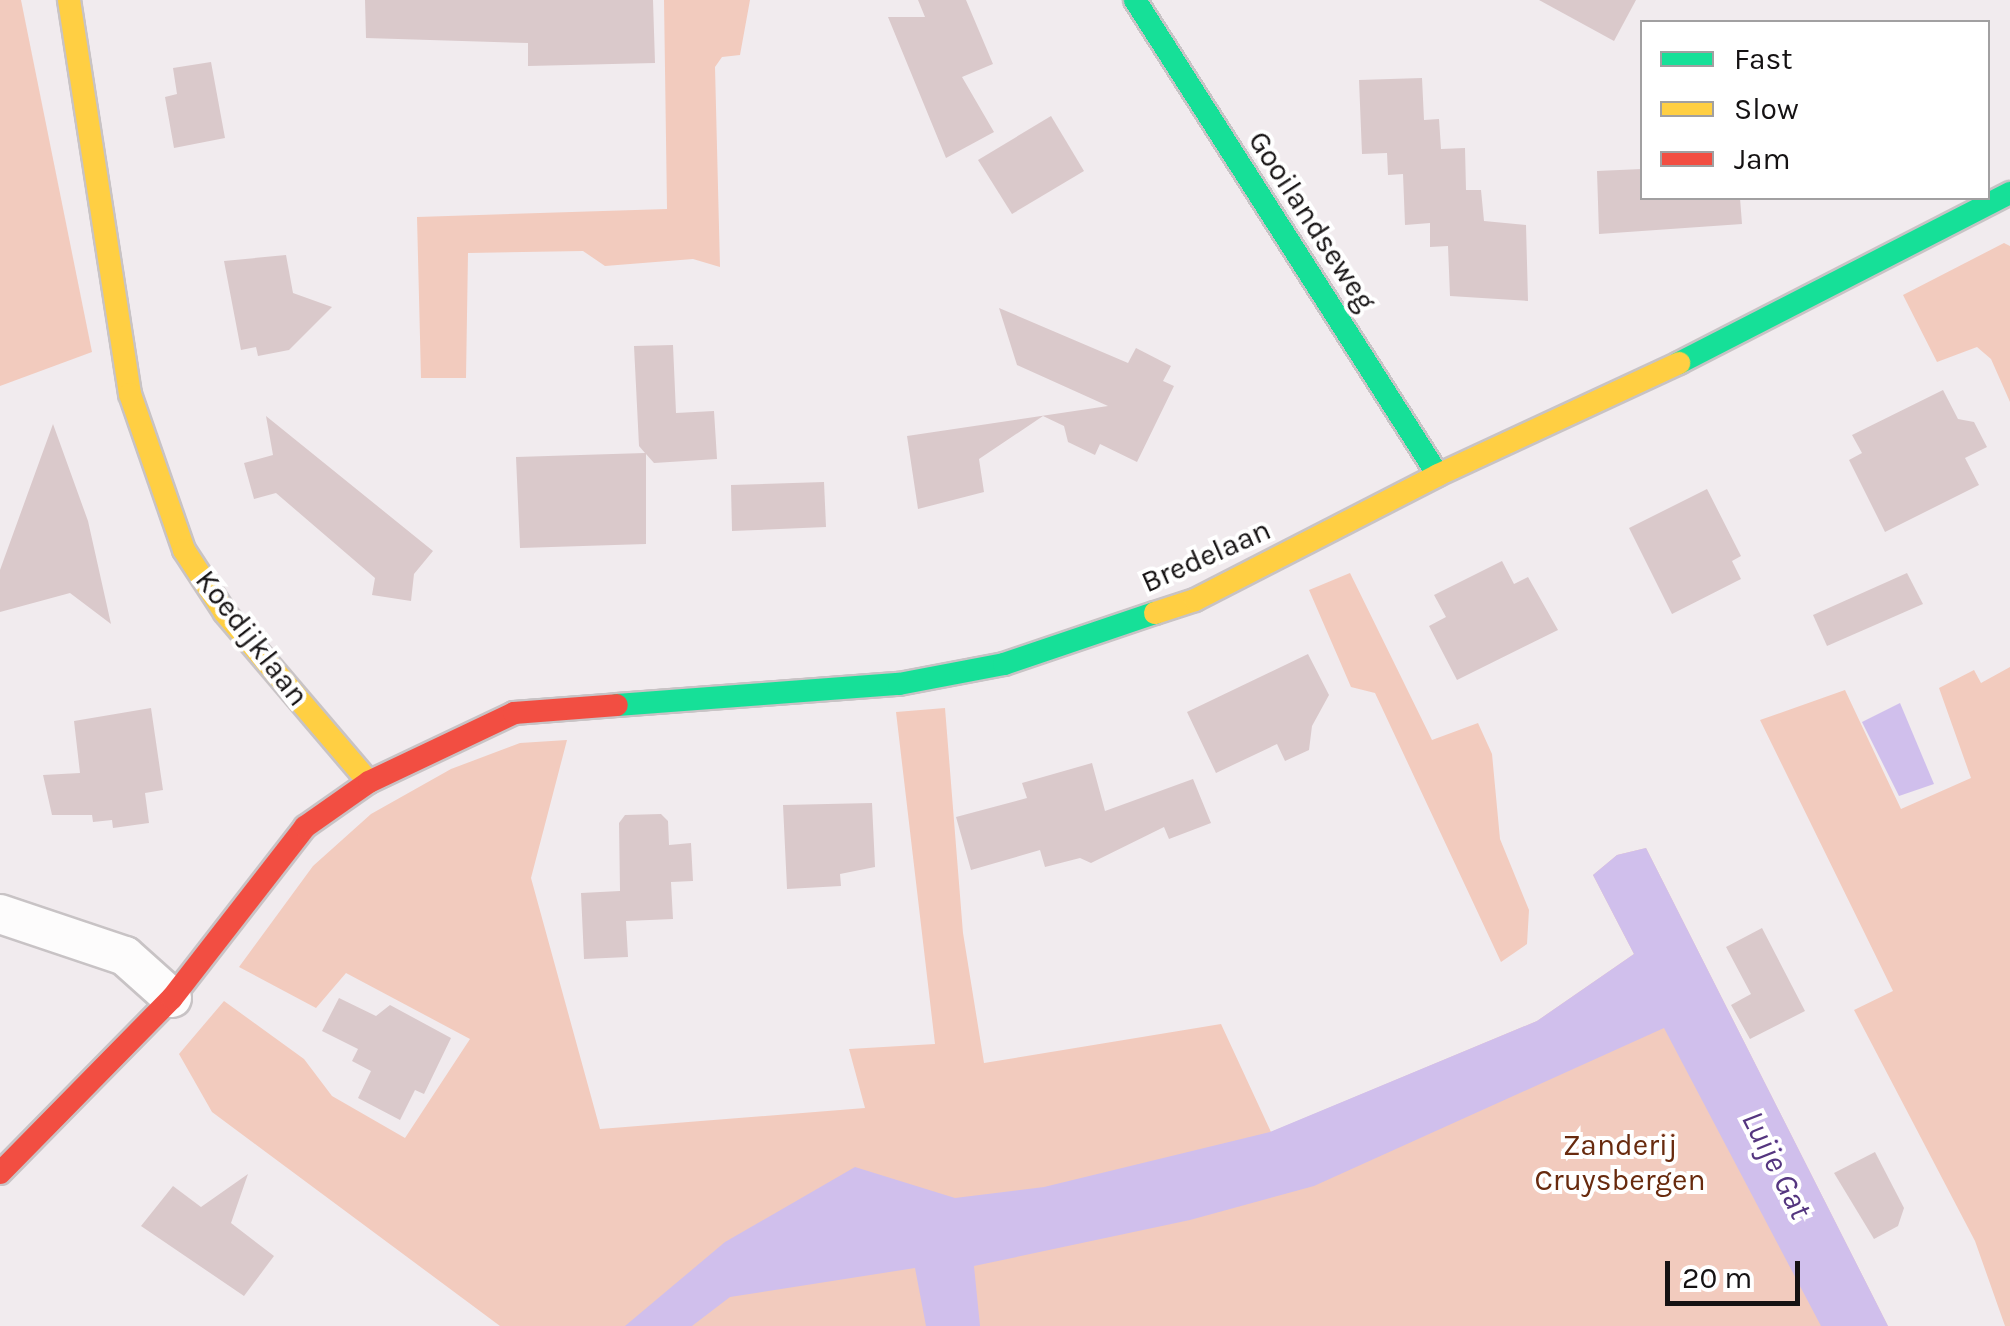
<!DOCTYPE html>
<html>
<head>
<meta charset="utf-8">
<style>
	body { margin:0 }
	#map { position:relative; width:2010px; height:1326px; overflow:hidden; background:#f1ebee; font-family:Karla,sans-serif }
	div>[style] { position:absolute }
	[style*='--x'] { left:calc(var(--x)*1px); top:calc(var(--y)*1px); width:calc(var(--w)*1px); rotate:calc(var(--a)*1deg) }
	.green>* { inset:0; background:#f2cbbe }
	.water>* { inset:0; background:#d0bfec }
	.building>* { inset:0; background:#dac9cb }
	.roads { filter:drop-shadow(2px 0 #c8c3c5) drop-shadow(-2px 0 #c8c3c5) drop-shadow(0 2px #c8c3c5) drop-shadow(0 -2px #c8c3c5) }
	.street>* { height:38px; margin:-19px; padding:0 19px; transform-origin:19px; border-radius:19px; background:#fdfcfc }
	.fast>* { height:22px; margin:-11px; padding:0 11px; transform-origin:11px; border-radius:11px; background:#16e098 }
	.slow>* { height:22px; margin:-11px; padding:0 11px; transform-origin:11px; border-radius:11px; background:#ffcf43 }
	.jam>* { height:22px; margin:-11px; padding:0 11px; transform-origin:11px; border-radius:11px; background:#f24e42 }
	span { translate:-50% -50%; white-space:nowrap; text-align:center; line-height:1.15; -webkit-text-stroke:8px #fff; paint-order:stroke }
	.street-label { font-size:30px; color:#151213 }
	.park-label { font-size:30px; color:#682a0e }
	.water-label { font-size:32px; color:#54357f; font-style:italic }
	.legend { position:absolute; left:1640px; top:20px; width:350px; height:180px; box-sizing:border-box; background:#fff; border:2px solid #a1a0a1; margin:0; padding:12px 18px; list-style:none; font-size:30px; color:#151213 }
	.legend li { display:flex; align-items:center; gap:20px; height:50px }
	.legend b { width:50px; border:2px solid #a1a0a1 }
	.scale { position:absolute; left:1665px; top:1261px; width:135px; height:45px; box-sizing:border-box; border:5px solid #151213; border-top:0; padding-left:12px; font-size:30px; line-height:35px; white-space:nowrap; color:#151213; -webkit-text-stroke:8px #fff; paint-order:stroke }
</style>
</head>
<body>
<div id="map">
	<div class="green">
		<div style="clip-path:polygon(0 0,21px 0,92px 352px,0 386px)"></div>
		<div style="clip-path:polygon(664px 0,750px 0,740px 55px,722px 57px,715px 67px,720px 267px,693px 259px,605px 266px,583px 251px,468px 253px,466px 378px,421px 378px,417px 217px,667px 209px)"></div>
		<div style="clip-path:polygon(2004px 243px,2010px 246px,2010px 402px,1991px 359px,1977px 347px,1937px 362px,1903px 295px)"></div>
		<div style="clip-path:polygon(1350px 573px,1432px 740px,1478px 723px,1492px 754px,1500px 839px,1529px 910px,1527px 944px,1501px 962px,1375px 693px,1351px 687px,1309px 590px)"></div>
		<div style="clip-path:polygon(2010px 667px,2010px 1326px,2005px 1326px,1975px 1241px,1854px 1010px,1893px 991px,1760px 720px,1845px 690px,1901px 809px,1971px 778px,1939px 688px,1974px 670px,1981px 683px)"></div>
		<div style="clip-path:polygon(945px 708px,963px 933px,984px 1063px,1221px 1024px,1271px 1132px,1537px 1021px,1634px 954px,1593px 875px,1617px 855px,1646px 848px,1888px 1326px,500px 1326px,212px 1112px,179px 1054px,224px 1001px,304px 1059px,332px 1096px,405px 1138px,470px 1039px,346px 973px,316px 1008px,239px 967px,313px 866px,371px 814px,451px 769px,520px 743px,567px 740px,531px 878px,600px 1129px,865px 1108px,849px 1049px,935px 1044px,896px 712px)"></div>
	</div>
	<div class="water">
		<div style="clip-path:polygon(1900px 703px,1934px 784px,1899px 796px,1862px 722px)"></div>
		<div style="clip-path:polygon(1646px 848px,1888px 1326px,1821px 1326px,1664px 1028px,1314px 1186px,1190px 1220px,974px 1266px,980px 1326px,926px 1326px,915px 1268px,730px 1297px,692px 1326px,625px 1326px,725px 1242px,855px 1167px,955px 1198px,1044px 1187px,1270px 1132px,1537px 1021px,1634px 954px,1593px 875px,1617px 855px)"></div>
	</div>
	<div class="building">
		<div style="clip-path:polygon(365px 0,653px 0,655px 63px,528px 66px,528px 43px,366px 38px)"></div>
		<div style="clip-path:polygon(918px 0,966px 0,993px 64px,962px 77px,994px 132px,946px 158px,888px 17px,925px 17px)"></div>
		<div style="clip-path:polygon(1539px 0,1636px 0,1614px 41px)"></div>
		<div style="clip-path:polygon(211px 62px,225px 138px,174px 148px,165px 97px,177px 94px,173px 68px)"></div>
		<div style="clip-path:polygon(1422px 78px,1424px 120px,1439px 119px,1441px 149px,1465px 148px,1466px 190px,1481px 190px,1484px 221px,1526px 225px,1528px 301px,1450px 296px,1448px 246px,1430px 247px,1430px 223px,1405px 225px,1403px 174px,1388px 175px,1387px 153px,1362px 154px,1359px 80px)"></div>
		<div style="clip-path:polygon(1051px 116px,1084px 171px,1012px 214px,978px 160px)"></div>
		<div style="clip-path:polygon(1642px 169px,1642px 198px,1740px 198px,1742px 224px,1599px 234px,1597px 171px)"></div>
		<div style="clip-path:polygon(286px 255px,293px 293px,332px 307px,289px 350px,258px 356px,256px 347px,241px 350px,224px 261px)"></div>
		<div style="clip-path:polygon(999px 308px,1128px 363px,1136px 348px,1171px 366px,1163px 381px,1174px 386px,1137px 462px,1100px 444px,1095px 455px,1068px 442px,1064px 426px,1043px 416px,979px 459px,984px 492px,918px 509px,907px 436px,1108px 406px,1017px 365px)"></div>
		<div style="clip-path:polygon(673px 345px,676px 413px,714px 411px,717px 459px,654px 463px,646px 454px,646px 544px,520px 548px,516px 457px,645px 453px,639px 446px,634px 346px)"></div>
		<div style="clip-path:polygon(1943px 390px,1958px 419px,1974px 422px,1987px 447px,1965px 458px,1979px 485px,1885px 532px,1849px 460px,1862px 453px,1852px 435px)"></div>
		<div style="clip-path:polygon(266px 416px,433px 551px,414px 574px,411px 601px,372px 595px,375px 578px,276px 493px,254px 499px,244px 463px,273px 455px)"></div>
		<div style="clip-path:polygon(53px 424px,88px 521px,111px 624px,70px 593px,0 612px,0 570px)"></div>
		<div style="clip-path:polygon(824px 482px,826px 527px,732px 531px,731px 485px)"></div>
		<div style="clip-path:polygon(1707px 489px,1741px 556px,1732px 561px,1741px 579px,1672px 614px,1629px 528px)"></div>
		<div style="clip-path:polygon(1502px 561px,1514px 584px,1528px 577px,1558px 630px,1457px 680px,1429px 626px,1446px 617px,1434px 595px)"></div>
		<div style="clip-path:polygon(1907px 573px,1923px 604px,1827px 646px,1813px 615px)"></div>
		<div style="clip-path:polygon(1308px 654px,1329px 695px,1312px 726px,1309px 750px,1285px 761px,1277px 744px,1216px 773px,1187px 712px)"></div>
		<div style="clip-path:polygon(151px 708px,163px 790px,145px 793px,149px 823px,113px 828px,112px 820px,93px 822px,92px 815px,52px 815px,43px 775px,80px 773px,74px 721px)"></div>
		<div style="clip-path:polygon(1092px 763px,1105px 811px,1193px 779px,1211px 823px,1169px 839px,1164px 827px,1091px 863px,1080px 858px,1045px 867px,1040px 850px,971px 870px,956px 817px,1027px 798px,1022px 783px)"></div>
		<div style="clip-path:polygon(872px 803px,875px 867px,840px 874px,841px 886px,787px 889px,783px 805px)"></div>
		<div style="clip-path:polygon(661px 814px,668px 821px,669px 845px,691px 843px,693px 881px,671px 882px,673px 919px,626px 921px,628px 957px,584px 959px,581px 893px,620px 891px,619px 823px,625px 815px)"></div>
		<div style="clip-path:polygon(1762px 928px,1805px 1011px,1750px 1039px,1731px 1005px,1751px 994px,1726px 947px)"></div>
		<div style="clip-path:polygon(339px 998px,376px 1016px,390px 1005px,451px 1038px,424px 1094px,415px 1090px,400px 1120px,358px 1098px,371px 1071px,352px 1061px,358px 1049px,322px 1031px)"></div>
		<div style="clip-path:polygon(1875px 1152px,1904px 1208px,1898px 1226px,1874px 1239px,1834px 1173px)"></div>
		<div style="clip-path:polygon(248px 1174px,231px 1223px,274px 1256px,244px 1296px,141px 1226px,173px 1186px,201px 1207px)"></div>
	</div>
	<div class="roads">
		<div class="street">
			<div style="--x:0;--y:914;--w:132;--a:18.6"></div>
			<div style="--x:125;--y:956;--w:63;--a:41.8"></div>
		</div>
		<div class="fast">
			<div style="--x:1135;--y:0;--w:563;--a:57.47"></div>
			<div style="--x:1679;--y:363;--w:372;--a:-27.2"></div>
			<div style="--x:617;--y:705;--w:283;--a:-4.3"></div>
			<div style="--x:899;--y:684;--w:107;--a:-10.8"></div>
			<div style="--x:1004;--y:664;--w:159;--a:-18.7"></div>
		</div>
		<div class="slow">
			<div style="--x:69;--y:0;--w:399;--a:81.2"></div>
			<div style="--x:130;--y:394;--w:165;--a:70.9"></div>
			<div style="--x:184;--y:550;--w:75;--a:56.9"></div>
			<div style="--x:225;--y:613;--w:222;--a:49.6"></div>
			<div style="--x:1155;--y:613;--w:42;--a:-18"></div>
			<div style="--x:1195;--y:600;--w:273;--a:-27.2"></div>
			<div style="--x:1438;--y:475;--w:266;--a:-24.9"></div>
		</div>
		<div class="jam">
			<div style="--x:0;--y:1173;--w:245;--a:-45.5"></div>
			<div style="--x:172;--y:998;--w:217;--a:-52.1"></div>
			<div style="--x:305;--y:827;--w:78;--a:-35.1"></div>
			<div style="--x:369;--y:782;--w:161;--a:-25.4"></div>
			<div style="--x:514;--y:713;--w:103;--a:-4.4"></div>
		</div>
	</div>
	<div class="street-label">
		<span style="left:1312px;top:221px;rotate:57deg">Gooilandseweg</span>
		<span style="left:1206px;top:556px;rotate:-24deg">Bredelaan</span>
		<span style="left:252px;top:638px;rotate:52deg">Koedijklaan</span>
	</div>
	<div class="park-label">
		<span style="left:1620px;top:1162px">Zanderij<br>Cruysbergen</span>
	</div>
	<div class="water-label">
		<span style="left:1776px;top:1165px;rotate:63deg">Luije Gat</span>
	</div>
	<ul class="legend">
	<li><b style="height:12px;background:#16e098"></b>Fast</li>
	<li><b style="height:12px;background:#ffcf43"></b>Slow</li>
	<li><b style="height:12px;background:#f24e42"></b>Jam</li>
	</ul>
	<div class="scale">20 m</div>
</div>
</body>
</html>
